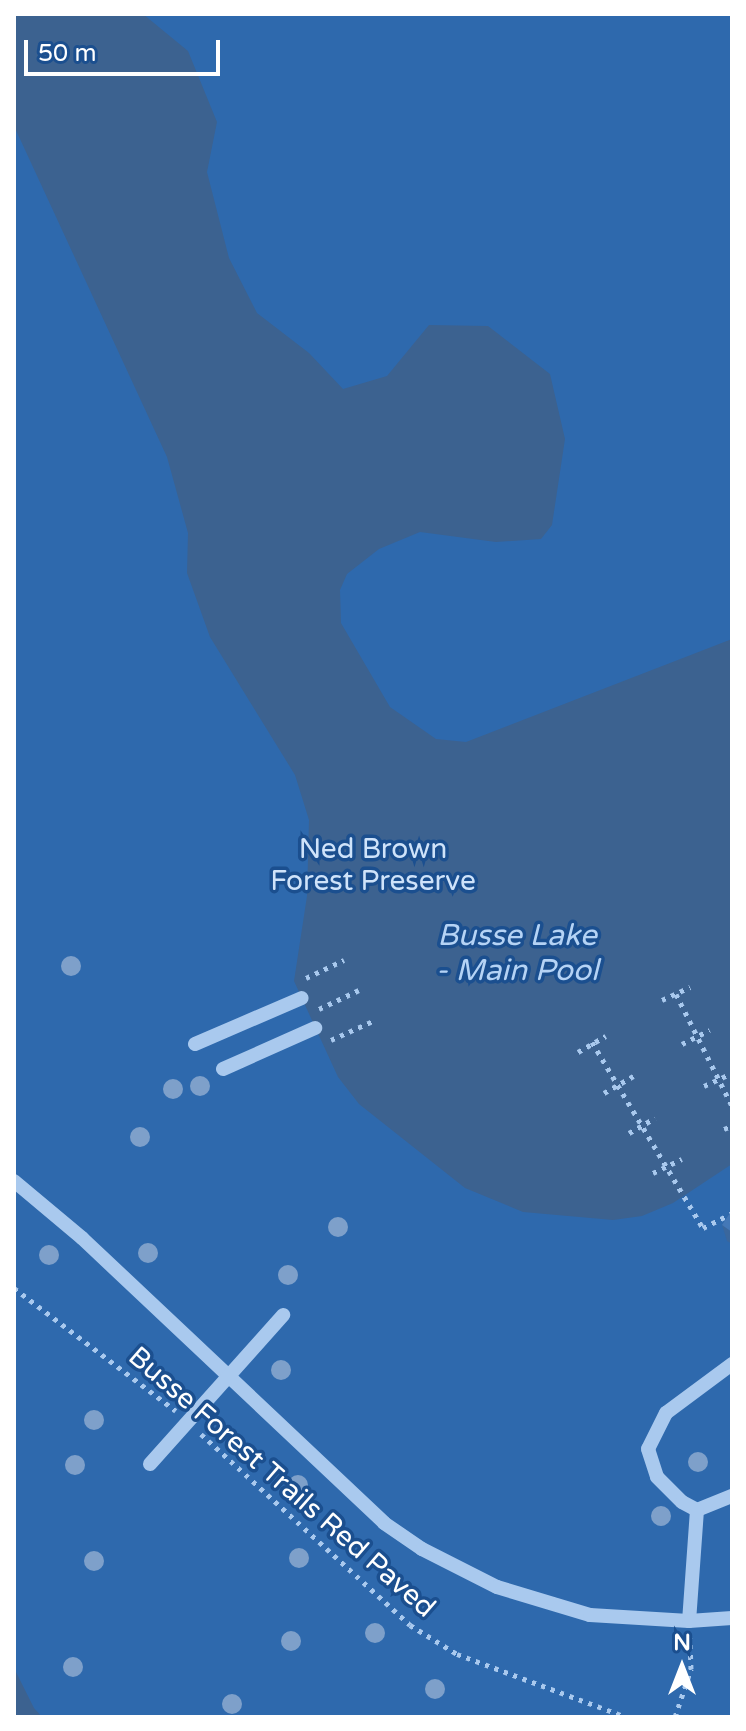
<!DOCTYPE html>
<html>
<head>
<meta charset="utf-8">
<style>
	body { margin:0 }
	#map { position:relative; width:746px; height:1731px; overflow:hidden; background:#1b4f8f; font-family:"Varela Round",sans-serif }
	div>[style] { position:absolute }
	[style*='--x'] { left:calc(var(--x)*1px); top:calc(var(--y)*1px); width:calc(var(--w)*1px); rotate:calc(var(--a)*1deg) }
	.green>* { inset:0; background:#2e69ad }
	.water>* { inset:0; background:#3c6290 }
	.path>* { height:5px; margin-top:-2.5px; transform-origin:0; background:repeating-linear-gradient(90deg,#a9c9ee 0 4px,transparent 0 10px) }
	.minor>* { height:14px; margin:-7px; padding:0 7px; transform-origin:7px; border-radius:7px; background:#a9c9ee }
	.trees>* { width:20px; height:20px; margin:-10px; border-radius:50%; background:#7ea0ca }
	.wall>* { inset:0; background:#3a679d }
	.building>* { inset:0; background:#4478b7 }
	span { translate:-50% -50%; white-space:nowrap; text-align:center; line-height:1.15; -webkit-text-stroke:7px #1b4f8f; paint-order:stroke }
	.park-label { font-size:28px; color:#cfe3fa }
	.street-label { font-size:28px; color:#fff }
	.water-label { font-size:30px; color:#b5d3f5; font-style:italic }
	.frame { position:absolute; inset:0; border:16px solid #fff; pointer-events:none }
	.north { position:absolute; left:642px; top:1627px; width:80px; height:80px; -webkit-text-stroke:6px #1b4f8f; paint-order:stroke; rotate:0deg; font-size:22px; font-weight:700; line-height:32px; text-align:center; color:#fff }
	.north::after { content:''; display:block; margin:auto; width:28px; height:36px; background:#fff; clip-path:polygon(50% 0,100% 100%,50% 72%,0 100%) }
	.scale { position:absolute; left:24px; top:40px; width:196px; height:36px; box-sizing:border-box; border:4px solid #fff; border-top:0; padding-left:10px; font-size:24px; line-height:28px; white-space:nowrap; color:#fff; -webkit-text-stroke:6px #1b4f8f; paint-order:stroke }
</style>
</head>
<body>
<div id="map">
	<div class="green">
		<div style="clip-path:polygon(14px 14px,732px 14px,732px 1717px,14px 1717px)"></div>
	</div>
	<div class="water">
		<div style="clip-path:polygon(14px 14px,143px 14px,188px 51px,217px 122px,207px 172px,229px 258px,257px 313px,309px 353px,343px 389px,387px 376px,429px 325px,488px 326px,550px 374px,565px 439px,552px 525px,541px 539px,496px 542px,420px 532px,379px 549px,347px 574px,340px 590px,341px 623px,390px 707px,436px 739px,466px 742px,732px 639px,732px 1164px,673px 1203px,642px 1216px,613px 1220px,523px 1212px,465px 1188px,359px 1104px,338px 1077px,294px 981px,307px 896px,309px 820px,295px 775px,210px 637px,187px 573px,188px 533px,167px 457px,14px 126px)"></div>
		<div style="clip-path:polygon(14px 1668px,34px 1708px,42px 1717px,14px 1717px)"></div>
	</div>
	<div class="path">
		<div style="--x:306;--y:978;--w:42;--a:-25.3"></div>
		<div style="--x:676;--y:994;--w:125;--a:63.4"></div>
		<div style="--x:662;--y:1000;--w:31;--a:-25"></div>
		<div style="--x:319;--y:1009;--w:44;--a:-25.4"></div>
		<div style="--x:331;--y:1040;--w:46;--a:-24.3"></div>
		<div style="--x:592;--y:1042;--w:217;--a:59.2"></div>
		<div style="--x:703;--y:1228;--w:33;--a:-27"></div>
		<div style="--x:682;--y:1044;--w:31;--a:-27"></div>
		<div style="--x:578;--y:1052;--w:32;--a:-30"></div>
		<div style="--x:704;--y:1086;--w:31;--a:-25"></div>
		<div style="--x:604;--y:1093;--w:34;--a:-30"></div>
		<div style="--x:724;--y:1129;--w:9;--a:-21"></div>
		<div style="--x:629;--y:1133;--w:30;--a:-30"></div>
		<div style="--x:653;--y:1173;--w:32;--a:-26"></div>
		<div style="--x:14;--y:1288;--w:203;--a:37.2"></div>
		<div style="--x:201;--y:1434;--w:283;--a:42.4"></div>
		<div style="--x:410;--y:1625;--w:55;--a:31.7"></div>
		<div style="--x:457;--y:1654;--w:180;--a:20.4"></div>
		<div style="--x:675;--y:1717;--w:51;--a:-71.6"></div>
		<div style="--x:691;--y:1669;--w:31;--a:-92"></div>
	</div>
	<div class="minor">
		<div style="--x:195;--y:1044;--w:116;--a:-23.3"></div>
		<div style="--x:223;--y:1069;--w:101;--a:-24"></div>
		<div style="--x:14;--y:1181;--w:89;--a:40"></div>
		<div style="--x:82;--y:1238;--w:415;--a:43.3"></div>
		<div style="--x:384;--y:1523;--w:46;--a:34.4"></div>
		<div style="--x:422;--y:1549;--w:84;--a:26.9"></div>
		<div style="--x:497;--y:1587;--w:97;--a:16.8"></div>
		<div style="--x:590;--y:1615;--w:99;--a:3.5"></div>
		<div style="--x:732;--y:1364;--w:82;--a:143.4"></div>
		<div style="--x:666;--y:1413;--w:40;--a:116.6"></div>
		<div style="--x:648;--y:1449;--w:29;--a:72"></div>
		<div style="--x:657;--y:1477;--w:35;--a:45"></div>
		<div style="--x:682;--y:1502;--w:17;--a:28"></div>
		<div style="--x:697;--y:1510;--w:38;--a:-22"></div>
		<div style="--x:150;--y:1464;--w:200;--a:-48.2"></div>
		<div style="--x:697;--y:1510;--w:111;--a:94.1"></div>
		<div style="--x:689;--y:1621;--w:43;--a:-4"></div>
	</div>
	<div class="trees">
		<div style="left:71px;top:966px"></div>
		<div style="left:200px;top:1086px"></div>
		<div style="left:173px;top:1089px"></div>
		<div style="left:140px;top:1137px"></div>
		<div style="left:338px;top:1227px"></div>
		<div style="left:148px;top:1253px"></div>
		<div style="left:49px;top:1255px"></div>
		<div style="left:288px;top:1275px"></div>
		<div style="left:281px;top:1370px"></div>
		<div style="left:94px;top:1420px"></div>
		<div style="left:698px;top:1462px"></div>
		<div style="left:75px;top:1465px"></div>
		<div style="left:298px;top:1485px"></div>
		<div style="left:661px;top:1516px"></div>
		<div style="left:299px;top:1558px"></div>
		<div style="left:94px;top:1561px"></div>
		<div style="left:375px;top:1633px"></div>
		<div style="left:291px;top:1641px"></div>
		<div style="left:73px;top:1667px"></div>
		<div style="left:435px;top:1689px"></div>
		<div style="left:232px;top:1704px"></div>
	</div>
	<div class="wall">
		<div style="clip-path:polygon(732px 1210px,732px 1244px,727px 1241px,722px 1225px)"></div>
	</div>
	<div class="building">
		<div style="clip-path:polygon(732px 1210px,732px 1232px,722px 1225px)"></div>
	</div>
	<div class="park-label">
		<span style="left:373px;top:865px">Ned Brown<br>Forest Preserve</span>
	</div>
	<div class="street-label">
		<span style="left:282px;top:1482px;rotate:41deg">Busse Forest Trails Red Paved</span>
	</div>
	<div class="water-label">
		<span style="left:517px;top:953px">Busse Lake<br>- Main Pool</span>
	</div>
	<div class="frame"></div>
	<div class="north">N</div>
	<div class="scale">50 m</div>
</div>
</body>
</html>
